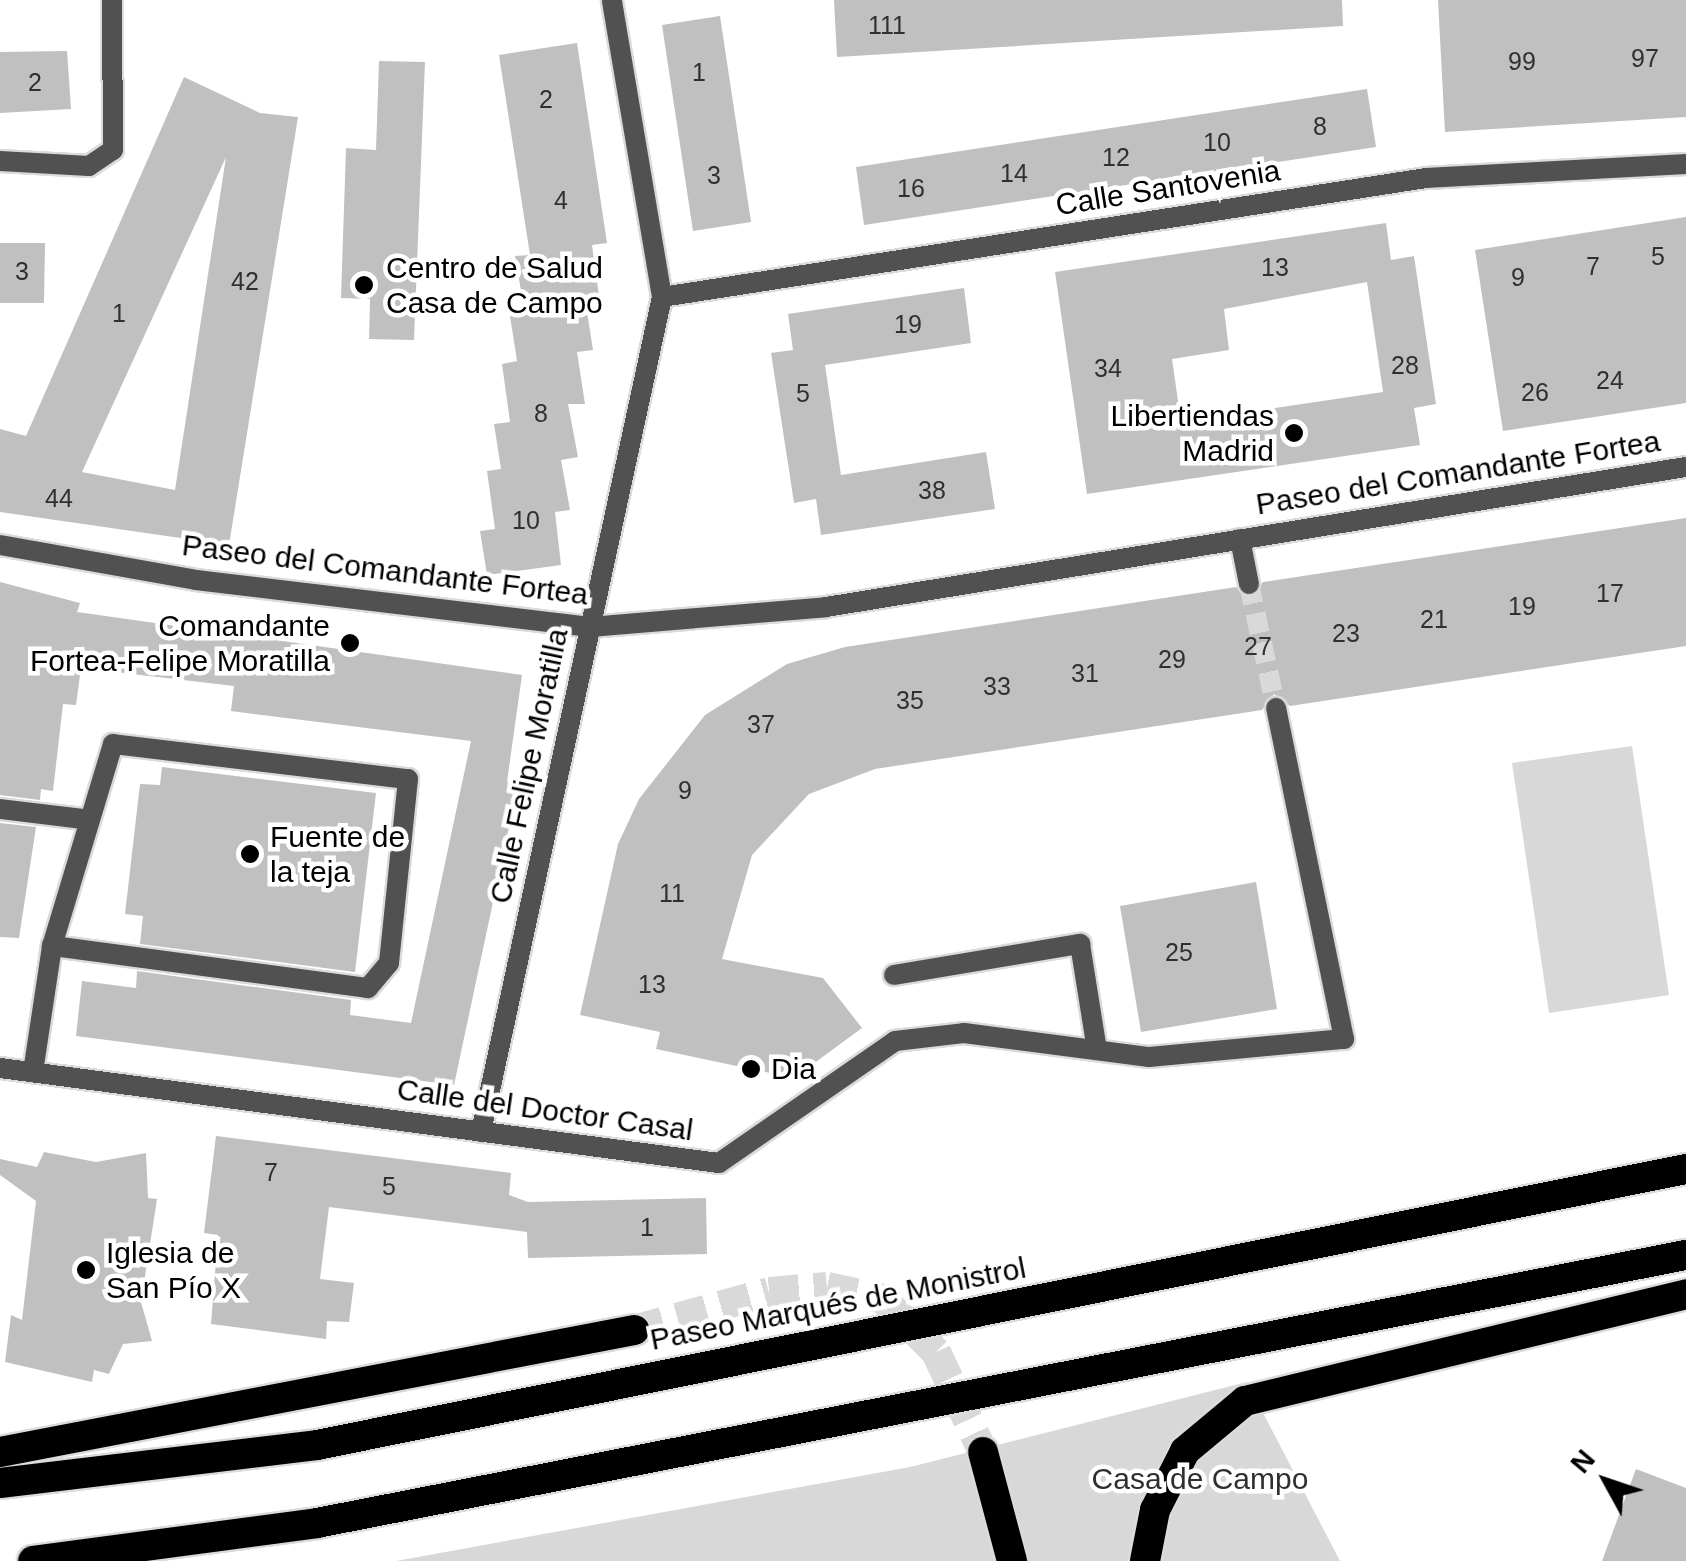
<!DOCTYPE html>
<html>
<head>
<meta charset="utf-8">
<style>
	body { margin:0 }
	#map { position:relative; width:1686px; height:1561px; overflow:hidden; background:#fff; font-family:Helvetica,sans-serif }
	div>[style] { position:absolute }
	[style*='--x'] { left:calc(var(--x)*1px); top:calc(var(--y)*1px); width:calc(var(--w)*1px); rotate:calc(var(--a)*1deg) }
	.green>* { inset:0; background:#d8d8d8 }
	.building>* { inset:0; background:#c0c0c0 }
	.minor-tunnel>* { height:20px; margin-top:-10px; transform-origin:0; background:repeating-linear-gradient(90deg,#d9d9d9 0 20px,transparent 0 30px) }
	.motorway-tunnel>* { height:30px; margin-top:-15px; transform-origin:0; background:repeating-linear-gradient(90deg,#d9d9d9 0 30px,transparent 0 45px) }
	.roads { filter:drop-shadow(2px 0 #dbdbdb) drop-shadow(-2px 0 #dbdbdb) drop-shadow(0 2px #dbdbdb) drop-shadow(0 -2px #dbdbdb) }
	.service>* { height:20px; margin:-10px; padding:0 10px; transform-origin:10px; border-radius:10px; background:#515151 }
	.minor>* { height:20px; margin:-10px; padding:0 10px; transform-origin:10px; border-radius:10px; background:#515151 }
	.motorway>* { height:30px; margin:-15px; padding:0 15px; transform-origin:15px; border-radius:15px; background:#000 }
	.dots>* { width:28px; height:28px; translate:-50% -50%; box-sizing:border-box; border:5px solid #fff; border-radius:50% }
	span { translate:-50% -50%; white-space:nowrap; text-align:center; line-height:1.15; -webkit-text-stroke:9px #fff; paint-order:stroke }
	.number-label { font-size:25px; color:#303030 }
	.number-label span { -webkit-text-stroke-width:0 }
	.street-label { font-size:30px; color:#000 }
	.poi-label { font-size:30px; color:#000 }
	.left { translate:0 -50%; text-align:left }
	.right { translate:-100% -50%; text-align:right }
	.park-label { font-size:30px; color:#2f2f2f }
	.north { position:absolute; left:1556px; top:1431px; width:100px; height:100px; -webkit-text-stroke:8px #fff; paint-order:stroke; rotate:310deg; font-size:28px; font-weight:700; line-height:40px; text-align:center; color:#000 }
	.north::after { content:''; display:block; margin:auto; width:35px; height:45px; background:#000; clip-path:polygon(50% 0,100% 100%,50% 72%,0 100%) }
</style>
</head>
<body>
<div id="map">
	<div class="green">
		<div style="clip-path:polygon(1632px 746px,1669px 995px,1549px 1013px,1512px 763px)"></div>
		<div style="clip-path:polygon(1247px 1382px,1340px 1561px,396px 1561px,910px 1467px)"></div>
	</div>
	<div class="building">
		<div style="clip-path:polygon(834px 0,1342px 0,1343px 26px,837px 57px)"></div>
		<div style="clip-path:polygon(1438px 0,1686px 0,1686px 117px,1445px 132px)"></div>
		<div style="clip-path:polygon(720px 16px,751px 222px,693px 231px,662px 25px)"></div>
		<div style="clip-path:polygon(577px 43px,607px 243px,592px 245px,599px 296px,585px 299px,593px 350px,577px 352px,585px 404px,568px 404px,578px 457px,561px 460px,570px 510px,555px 512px,561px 565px,487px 575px,480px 531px,495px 529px,487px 471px,501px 469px,494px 424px,510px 422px,502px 364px,517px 361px,510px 316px,525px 314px,515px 256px,530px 255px,499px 55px)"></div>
		<div style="clip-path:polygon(67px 51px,71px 109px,0 113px,0 52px)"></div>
		<div style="clip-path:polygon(379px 61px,425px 62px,414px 340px,369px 339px,370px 299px,341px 298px,346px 148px,376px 150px)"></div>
		<div style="clip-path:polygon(evenodd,184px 77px,260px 113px,298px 117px,229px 545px,0 512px,0 429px,26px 436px,184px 77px,226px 157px,175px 490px,82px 472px,226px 157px)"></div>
		<div style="clip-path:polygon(1367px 89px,1376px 147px,864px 225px,856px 167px)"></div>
		<div style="clip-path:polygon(1686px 217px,1686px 403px,1503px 431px,1475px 250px)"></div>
		<div style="clip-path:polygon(evenodd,1386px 223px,1391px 260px,1414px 256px,1436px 404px,1414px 408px,1420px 445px,1087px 494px,1055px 272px,1386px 223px,1367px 282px,1383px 392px,1181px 422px,1172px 359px,1229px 350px,1224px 309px,1367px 282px)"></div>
		<div style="clip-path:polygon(0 243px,45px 243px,44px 303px,0 303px)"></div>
		<div style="clip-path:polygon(964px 288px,971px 343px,825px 365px,841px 475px,986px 452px,995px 509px,821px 535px,816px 499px,794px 503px,771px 353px,793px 350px,788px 314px)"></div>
		<div style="clip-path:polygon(1686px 518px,1686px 646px,1290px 706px,1274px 694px,1262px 710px,875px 769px,809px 794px,752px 855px,722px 959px,823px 978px,862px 1028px,794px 1078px,656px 1049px,660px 1032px,580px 1015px,618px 844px,639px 799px,705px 715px,787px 664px,845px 647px,1236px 587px,1251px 598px,1263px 582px)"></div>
		<div style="clip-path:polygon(0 582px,80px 603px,77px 612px,522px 675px,507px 782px,518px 785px,454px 1085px,76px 1036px,82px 981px,136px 988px,137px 971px,351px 1000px,350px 1015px,411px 1023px,471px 741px,231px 711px,234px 686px,81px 668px,76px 705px,63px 704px,53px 791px,41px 789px,40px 800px,0 795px)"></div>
		<div style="clip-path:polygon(162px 767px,376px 793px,355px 972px,140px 944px,143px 916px,125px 914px,140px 784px,160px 785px)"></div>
		<div style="clip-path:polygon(0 823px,36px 827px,19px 938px,0 937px)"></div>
		<div style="clip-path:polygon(1256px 882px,1277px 1009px,1141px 1032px,1120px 906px)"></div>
		<div style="clip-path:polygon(216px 1136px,511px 1173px,509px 1195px,528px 1202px,706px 1198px,707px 1254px,528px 1258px,527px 1232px,329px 1207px,320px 1279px,354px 1283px,349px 1322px,327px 1321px,326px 1339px,211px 1324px,218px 1235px,204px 1233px)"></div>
		<div style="clip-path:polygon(44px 1152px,96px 1162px,146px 1153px,148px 1198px,157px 1199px,141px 1302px,152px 1341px,123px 1344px,109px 1374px,94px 1370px,92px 1382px,5px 1362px,11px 1315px,22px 1320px,36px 1201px,0 1175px,0 1159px,37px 1167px)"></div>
		<div style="clip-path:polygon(1636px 1469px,1686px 1488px,1686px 1561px,1602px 1561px)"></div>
	</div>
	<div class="minor-tunnel">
		<div style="--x:1249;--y:584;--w:127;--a:77.7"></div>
	</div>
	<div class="motorway-tunnel">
		<div style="--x:634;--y:1330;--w:140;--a:-15.7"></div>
		<div style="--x:769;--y:1292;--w:58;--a:-4.9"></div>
		<div style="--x:827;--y:1287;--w:57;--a:12.1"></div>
		<div style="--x:883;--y:1299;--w:75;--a:45"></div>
		<div style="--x:936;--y:1352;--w:110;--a:64.8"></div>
	</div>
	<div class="roads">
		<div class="service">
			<div style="--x:894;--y:975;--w:189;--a:-9.5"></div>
			<div style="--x:1080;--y:944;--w:107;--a:80.9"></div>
		</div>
		<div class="minor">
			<div style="--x:0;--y:161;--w:89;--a:3.2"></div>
			<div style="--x:89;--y:166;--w:29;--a:-34"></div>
			<div style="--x:113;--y:150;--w:150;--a:-90.4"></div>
			<div style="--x:662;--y:297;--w:773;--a:-8.85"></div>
			<div style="--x:1426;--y:178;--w:260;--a:-3.1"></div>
			<div style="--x:1240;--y:539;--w:46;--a:78.7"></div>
			<div style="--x:0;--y:545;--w:199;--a:10.1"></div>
			<div style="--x:196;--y:580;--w:397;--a:6.8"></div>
			<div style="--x:590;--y:627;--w:237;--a:-4.8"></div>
			<div style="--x:826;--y:607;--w:871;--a:-9.25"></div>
			<div style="--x:0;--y:809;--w:84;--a:6.9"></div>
			<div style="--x:0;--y:1068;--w:725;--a:7.53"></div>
			<div style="--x:719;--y:1163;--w:214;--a:-34.7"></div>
			<div style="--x:895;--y:1041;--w:69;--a:-6.6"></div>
			<div style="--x:964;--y:1033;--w:187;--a:7.4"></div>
			<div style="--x:1149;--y:1057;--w:196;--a:-5.3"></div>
			<div style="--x:1344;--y:1039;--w:338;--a:-101.6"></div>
			<div style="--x:33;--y:1072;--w:127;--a:-81.4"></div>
			<div style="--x:52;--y:946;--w:211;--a:-73.2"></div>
			<div style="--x:113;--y:744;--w:297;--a:6.8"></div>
			<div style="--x:408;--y:779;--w:185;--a:95.9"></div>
			<div style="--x:389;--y:963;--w:33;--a:130"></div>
			<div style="--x:368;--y:988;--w:319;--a:-172.4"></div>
			<div style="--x:481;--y:1132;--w:854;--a:-77.77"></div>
			<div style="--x:662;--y:297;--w:301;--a:-99.6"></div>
		</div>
		<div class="motorway">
			<div style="--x:0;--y:1452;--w:646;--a:-10.89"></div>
			<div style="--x:983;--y:1452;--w:113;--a:75.1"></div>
			<div style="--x:0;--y:1483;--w:319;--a:-6.8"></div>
			<div style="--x:317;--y:1445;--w:1397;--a:-11.4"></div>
			<div style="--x:33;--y:1561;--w:287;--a:-7.6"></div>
			<div style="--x:317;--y:1523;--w:1395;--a:-11.08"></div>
			<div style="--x:1145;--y:1561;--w:52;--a:-78.9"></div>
			<div style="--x:1155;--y:1510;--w:66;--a:-63"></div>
			<div style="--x:1185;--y:1451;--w:78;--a:-39.8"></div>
			<div style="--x:1245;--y:1401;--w:454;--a:-13.6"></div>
		</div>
	</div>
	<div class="dots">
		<div style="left:364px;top:285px;background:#000"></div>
		<div style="left:1294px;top:433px;background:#000"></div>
		<div style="left:350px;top:643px;background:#000"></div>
		<div style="left:250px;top:854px;background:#000"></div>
		<div style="left:751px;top:1069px;background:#000"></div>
		<div style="left:86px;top:1270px;background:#000"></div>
	</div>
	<div class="number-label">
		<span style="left:887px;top:25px">111</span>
		<span style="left:1645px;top:58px">97</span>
		<span style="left:1522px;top:61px">99</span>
		<span style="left:699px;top:72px">1</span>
		<span style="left:35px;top:82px">2</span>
		<span style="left:546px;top:99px">2</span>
		<span style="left:1320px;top:126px">8</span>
		<span style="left:1217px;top:142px">10</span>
		<span style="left:1116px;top:157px">12</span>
		<span style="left:1014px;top:173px">14</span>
		<span style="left:714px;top:175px">3</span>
		<span style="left:911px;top:188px">16</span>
		<span style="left:561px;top:200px">4</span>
		<span style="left:1658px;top:256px">5</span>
		<span style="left:1593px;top:266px">7</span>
		<span style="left:1275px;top:267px">13</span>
		<span style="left:22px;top:271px">3</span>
		<span style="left:1518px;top:277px">9</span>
		<span style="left:245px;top:281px">42</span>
		<span style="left:119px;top:313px">1</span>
		<span style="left:908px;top:324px">19</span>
		<span style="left:1405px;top:365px">28</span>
		<span style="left:1108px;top:368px">34</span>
		<span style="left:1610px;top:380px">24</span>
		<span style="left:1535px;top:392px">26</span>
		<span style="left:803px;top:393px">5</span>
		<span style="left:541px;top:413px">8</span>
		<span style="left:932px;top:490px">38</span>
		<span style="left:59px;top:498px">44</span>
		<span style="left:526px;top:520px">10</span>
		<span style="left:1610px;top:593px">17</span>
		<span style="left:1522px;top:606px">19</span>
		<span style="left:1434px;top:619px">21</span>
		<span style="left:1346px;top:633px">23</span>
		<span style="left:1258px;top:646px">27</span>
		<span style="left:1172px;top:659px">29</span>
		<span style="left:1085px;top:673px">31</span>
		<span style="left:997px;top:686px">33</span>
		<span style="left:910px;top:700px">35</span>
		<span style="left:761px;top:724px">37</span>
		<span style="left:685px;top:790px">9</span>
		<span style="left:672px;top:893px">11</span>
		<span style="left:1179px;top:952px">25</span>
		<span style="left:652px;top:984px">13</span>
		<span style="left:271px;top:1172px">7</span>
		<span style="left:389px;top:1186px">5</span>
		<span style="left:647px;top:1227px">1</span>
	</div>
	<div class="street-label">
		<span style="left:1168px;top:188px;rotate:-9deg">Calle Santovenia</span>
		<span style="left:1458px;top:473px;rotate:-9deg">Paseo del Comandante Fortea</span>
		<span style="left:385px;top:570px;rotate:7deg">Paseo del Comandante Fortea</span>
		<span style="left:529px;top:766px;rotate:-78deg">Calle Felipe Moratilla</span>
		<span style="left:545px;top:1110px;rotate:8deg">Calle del Doctor Casal</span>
		<span style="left:838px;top:1304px;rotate:-11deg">Paseo Marqués de Monistrol</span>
	</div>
	<div class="poi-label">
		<span class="left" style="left:386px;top:285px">Centro de Salud<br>Casa de Campo</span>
		<span class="right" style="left:1274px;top:433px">Libertiendas<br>Madrid</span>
		<span class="right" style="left:330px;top:643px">Comandante<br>Fortea-Felipe Moratilla</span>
		<span class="left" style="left:270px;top:854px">Fuente de<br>la teja</span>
		<span class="left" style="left:771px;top:1069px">Dia</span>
		<span class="left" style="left:106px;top:1270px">Iglesia de<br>San Pío X</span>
	</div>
	<div class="park-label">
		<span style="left:1200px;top:1479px">Casa de Campo</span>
	</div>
	<div class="north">N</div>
</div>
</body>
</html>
